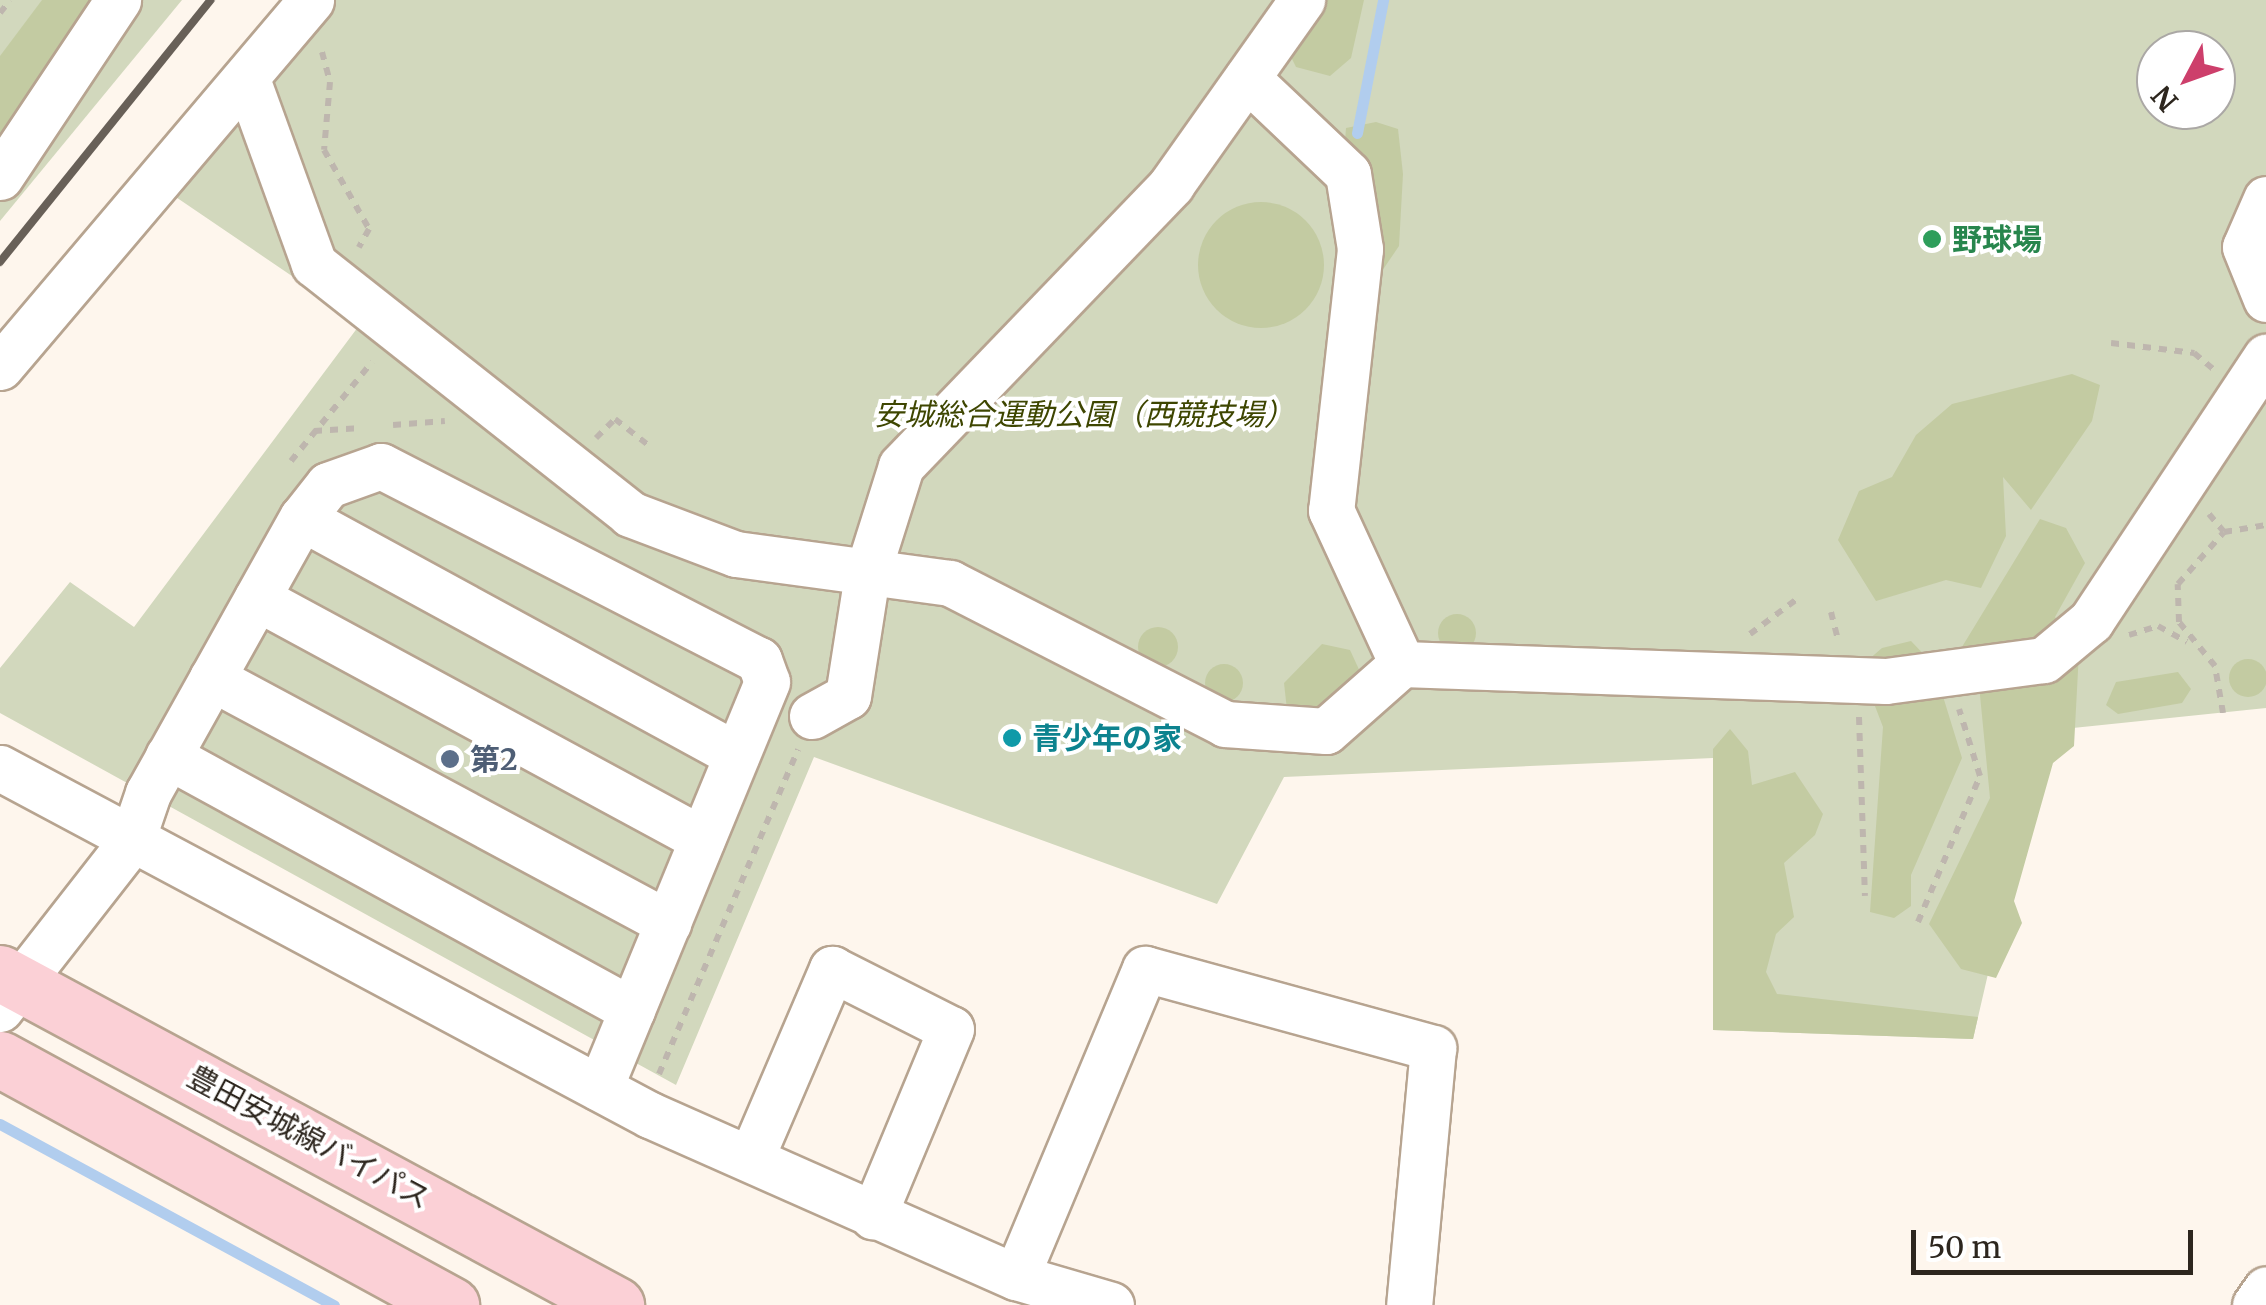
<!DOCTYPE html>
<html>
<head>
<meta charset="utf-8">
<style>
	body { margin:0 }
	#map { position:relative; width:2266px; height:1305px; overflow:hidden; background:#fef6ed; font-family:Merriweather,"Noto Sans JP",serif }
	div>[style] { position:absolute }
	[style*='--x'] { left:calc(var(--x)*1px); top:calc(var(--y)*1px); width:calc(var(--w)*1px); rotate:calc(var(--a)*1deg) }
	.green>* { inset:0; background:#d2d8bd }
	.forest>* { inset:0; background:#c3cba2 }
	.round { border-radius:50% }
	.stream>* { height:11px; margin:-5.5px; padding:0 5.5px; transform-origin:5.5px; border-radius:5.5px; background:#b1cdee }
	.path>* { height:6px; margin-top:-3px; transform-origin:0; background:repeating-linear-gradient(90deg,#beb6ae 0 8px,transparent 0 16px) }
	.roads { filter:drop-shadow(2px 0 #b7a490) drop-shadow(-2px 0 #b7a490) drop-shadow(0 2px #b7a490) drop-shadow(0 -2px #b7a490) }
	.minor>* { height:45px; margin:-22.5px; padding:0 22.5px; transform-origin:22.5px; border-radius:22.5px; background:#fff }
	.major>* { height:55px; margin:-27.5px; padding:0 27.5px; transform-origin:27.5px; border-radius:27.5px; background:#fbd0d6 }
	.rail>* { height:8px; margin:-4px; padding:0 4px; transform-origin:4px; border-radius:4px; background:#686058 }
	.dots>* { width:28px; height:28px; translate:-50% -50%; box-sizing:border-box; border:5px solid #fff; border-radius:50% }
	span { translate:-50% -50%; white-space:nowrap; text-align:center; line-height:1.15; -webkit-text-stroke:8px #fff; paint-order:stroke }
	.leisure-label { font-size:30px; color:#27864d; font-weight:700 }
	.left { translate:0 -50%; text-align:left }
	.park-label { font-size:30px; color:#3e4601; font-style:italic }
	.culture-label { font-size:30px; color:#0d838f; font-weight:700 }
	.service-label { font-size:30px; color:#4e5e75; font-weight:700 }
	.street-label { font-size:30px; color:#2d261e }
	.north { position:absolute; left:2136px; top:30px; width:100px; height:100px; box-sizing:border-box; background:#fff; border:2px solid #aba8a5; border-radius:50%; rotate:229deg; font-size:28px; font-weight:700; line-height:40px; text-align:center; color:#2d261e }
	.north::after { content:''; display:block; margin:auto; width:35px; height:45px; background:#cd3f6b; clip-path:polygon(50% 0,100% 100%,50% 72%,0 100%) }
	.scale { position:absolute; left:1911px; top:1230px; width:282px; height:45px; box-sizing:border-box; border:5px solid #2d261e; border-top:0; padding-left:12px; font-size:30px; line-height:35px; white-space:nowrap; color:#2d261e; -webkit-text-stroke:8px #fff; paint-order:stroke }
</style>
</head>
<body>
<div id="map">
	<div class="green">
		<div style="clip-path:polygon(0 0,182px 0,0 221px)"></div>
		<div style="clip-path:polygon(evenodd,325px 0,2266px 0,2266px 708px,2044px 731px,1973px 1039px,1713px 1030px,1713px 758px,1284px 777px,1217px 904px,814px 757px,676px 1085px,0 713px,0 668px,70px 582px,134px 627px,361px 323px,164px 189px,325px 0,2156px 50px,2216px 50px,2216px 110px,2156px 110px,2156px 50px)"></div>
	</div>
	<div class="forest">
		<div style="clip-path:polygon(42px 0,95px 0,0 148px,0 56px)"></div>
		<div style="clip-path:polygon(1313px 0,1364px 0,1351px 58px,1330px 76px,1296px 67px,1284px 43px)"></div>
		<div style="clip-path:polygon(1376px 122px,1398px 129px,1403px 174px,1399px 246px,1369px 290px,1344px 155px,1346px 128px)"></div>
		<div class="round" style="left:1198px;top:202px;width:126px;height:126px"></div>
		<div style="clip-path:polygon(2072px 374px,2100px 385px,2092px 421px,2031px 510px,2003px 477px,2006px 536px,1981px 588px,1946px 580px,1876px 601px,1838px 540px,1859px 491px,1892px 477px,1916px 435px,1952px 404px)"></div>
		<div style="clip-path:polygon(2040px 519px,2066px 528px,2085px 563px,2055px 617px,2079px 652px,2074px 746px,2053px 763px,2014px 901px,2022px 923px,1996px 978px,1961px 969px,1929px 924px,1990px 798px,1979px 685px,1954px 660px)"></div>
		<div class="round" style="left:1438px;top:614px;width:38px;height:38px"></div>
		<div class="round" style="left:1138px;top:627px;width:40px;height:40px"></div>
		<div style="clip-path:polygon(1911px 641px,1933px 664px,1962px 758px,1911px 875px,1911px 906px,1894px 918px,1870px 912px,1883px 727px,1860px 667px,1882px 648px)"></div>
		<div style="clip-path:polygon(1322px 644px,1350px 650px,1362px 676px,1317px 710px,1287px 710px,1284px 683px)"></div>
		<div class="round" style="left:2229px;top:659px;width:38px;height:38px"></div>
		<div class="round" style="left:1205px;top:664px;width:38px;height:38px"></div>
		<div style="clip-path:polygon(2178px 672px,2191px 689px,2182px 703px,2118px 714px,2106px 705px,2116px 682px)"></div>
		<div style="clip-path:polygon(1730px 729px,1748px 751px,1752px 785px,1795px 772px,1823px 814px,1815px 835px,1784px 863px,1794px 917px,1776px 934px,1766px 972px,1777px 994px,1978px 1017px,1973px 1039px,1713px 1030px,1713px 749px)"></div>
	</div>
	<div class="stream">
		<div style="--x:1357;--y:133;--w:136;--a:-78.9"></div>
		<div style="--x:0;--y:1124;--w:380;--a:28.5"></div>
	</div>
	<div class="path">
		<div style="--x:0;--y:13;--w:16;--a:-52"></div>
		<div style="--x:322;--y:52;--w:31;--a:75"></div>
		<div style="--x:330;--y:82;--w:68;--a:95"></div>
		<div style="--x:324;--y:150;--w:91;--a:60.3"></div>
		<div style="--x:369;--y:229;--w:21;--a:119"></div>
		<div style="--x:2111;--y:343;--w:84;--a:6.9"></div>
		<div style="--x:2194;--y:353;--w:25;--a:40"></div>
		<div style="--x:393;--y:425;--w:52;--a:-4.4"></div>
		<div style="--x:314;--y:431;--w:47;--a:-3.7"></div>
		<div style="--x:596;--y:438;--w:27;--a:-45"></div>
		<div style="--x:615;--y:419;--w:47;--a:38.1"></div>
		<div style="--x:291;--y:461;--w:128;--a:-50.7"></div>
		<div style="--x:2209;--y:514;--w:23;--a:50"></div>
		<div style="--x:1831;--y:612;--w:29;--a:76"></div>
		<div style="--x:1750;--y:634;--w:59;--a:-36.7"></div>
		<div style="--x:2129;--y:635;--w:30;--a:-17"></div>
		<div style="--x:2158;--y:626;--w:33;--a:29"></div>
		<div style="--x:2223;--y:713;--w:48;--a:-99.7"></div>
		<div style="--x:2215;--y:666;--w:57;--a:-129.3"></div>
		<div style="--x:2179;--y:622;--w:38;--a:-92"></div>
		<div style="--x:2178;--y:584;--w:69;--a:-48.5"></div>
		<div style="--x:2224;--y:532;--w:43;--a:-9.5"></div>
		<div style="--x:1859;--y:717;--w:179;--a:88.1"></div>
		<div style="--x:1918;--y:922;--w:159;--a:-67"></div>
		<div style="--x:1980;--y:776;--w:70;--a:-107.4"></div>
		<div style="--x:659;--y:1074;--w:353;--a:-66.8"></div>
	</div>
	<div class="roads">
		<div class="minor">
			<div style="--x:1247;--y:78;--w:139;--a:43.5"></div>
			<div style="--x:1348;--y:174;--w:76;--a:80.9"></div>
			<div style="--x:1360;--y:249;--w:263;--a:96.3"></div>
			<div style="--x:1331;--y:510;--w:170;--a:65.2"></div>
			<div style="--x:251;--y:90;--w:185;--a:70.1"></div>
			<div style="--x:314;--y:264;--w:403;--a:38.3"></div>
			<div style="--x:630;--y:514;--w:113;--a:20.7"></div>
			<div style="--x:736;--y:554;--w:216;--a:7.7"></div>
			<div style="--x:950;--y:583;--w:309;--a:27.1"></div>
			<div style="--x:1225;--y:724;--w:101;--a:4"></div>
			<div style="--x:1326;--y:731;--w:101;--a:-41.4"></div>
			<div style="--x:1402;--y:664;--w:484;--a:2"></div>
			<div style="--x:1886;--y:681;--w:159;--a:-7.6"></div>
			<div style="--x:2044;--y:660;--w:61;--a:-39.7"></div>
			<div style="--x:2091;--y:621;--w:317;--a:-56.5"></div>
			<div style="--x:0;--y:177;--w:213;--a:-56.3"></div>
			<div style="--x:2266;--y:199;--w:52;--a:113.6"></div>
			<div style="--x:2245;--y:247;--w:56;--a:68"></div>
			<div style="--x:0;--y:367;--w:481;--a:-49.7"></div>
			<div style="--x:302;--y:518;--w:495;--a:28.6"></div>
			<div style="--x:257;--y:598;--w:506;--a:28.44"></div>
			<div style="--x:212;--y:678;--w:518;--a:28.25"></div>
			<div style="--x:812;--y:716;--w:41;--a:-29.1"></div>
			<div style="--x:848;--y:696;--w:123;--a:-81.1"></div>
			<div style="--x:867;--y:574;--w:113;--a:-72.5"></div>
			<div style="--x:901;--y:466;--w:390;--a:-46.1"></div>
			<div style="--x:1171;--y:185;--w:227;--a:-54.7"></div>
			<div style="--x:168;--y:756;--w:529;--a:28.7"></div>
			<div style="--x:0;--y:768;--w:737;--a:28.1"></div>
			<div style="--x:650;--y:1115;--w:400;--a:23.9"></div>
			<div style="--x:1016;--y:1277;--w:99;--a:16.4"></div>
			<div style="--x:0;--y:1009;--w:214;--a:-52"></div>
			<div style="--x:132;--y:840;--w:50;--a:-71.2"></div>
			<div style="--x:148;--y:793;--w:315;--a:-60.8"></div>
			<div style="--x:302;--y:518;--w:42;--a:-51.8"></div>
			<div style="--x:328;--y:485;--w:56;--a:-19.7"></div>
			<div style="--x:381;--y:466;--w:425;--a:27.2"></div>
			<div style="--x:759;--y:660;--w:23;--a:70"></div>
			<div style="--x:767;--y:682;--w:439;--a:112.4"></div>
			<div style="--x:751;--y:1158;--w:206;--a:-66.8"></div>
			<div style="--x:832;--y:969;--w:133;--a:26.8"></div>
			<div style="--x:951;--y:1029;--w:203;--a:112.6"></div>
			<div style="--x:1016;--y:1277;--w:334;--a:-67.3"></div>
			<div style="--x:1145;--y:969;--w:299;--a:15.3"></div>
			<div style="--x:1433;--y:1048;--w:258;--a:95.3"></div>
			<div style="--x:2255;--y:1305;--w:19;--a:-55"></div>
		</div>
		<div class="major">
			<div style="--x:0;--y:973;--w:700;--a:28.32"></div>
			<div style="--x:0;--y:1059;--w:514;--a:28.61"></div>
		</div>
	</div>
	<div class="rail">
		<div style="--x:0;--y:262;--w:336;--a:-51.2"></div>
	</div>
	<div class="dots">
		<div style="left:1932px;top:239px;background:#2e9e5b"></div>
		<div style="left:1012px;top:738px;background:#0f9aa8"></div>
		<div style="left:450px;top:759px;background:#5c6f8a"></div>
	</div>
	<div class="leisure-label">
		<span class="left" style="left:1952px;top:239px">野球場</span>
	</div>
	<div class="park-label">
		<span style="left:1084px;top:414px">安城総合運動公園（西競技場）</span>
	</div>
	<div class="culture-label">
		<span class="left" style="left:1032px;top:738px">青少年の家</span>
	</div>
	<div class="service-label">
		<span class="left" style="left:470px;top:759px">第2</span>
	</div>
	<div class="street-label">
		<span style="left:309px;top:1137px;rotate:28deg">豊田安城線バイパス</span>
	</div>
	<div class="north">N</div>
	<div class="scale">50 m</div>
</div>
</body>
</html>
